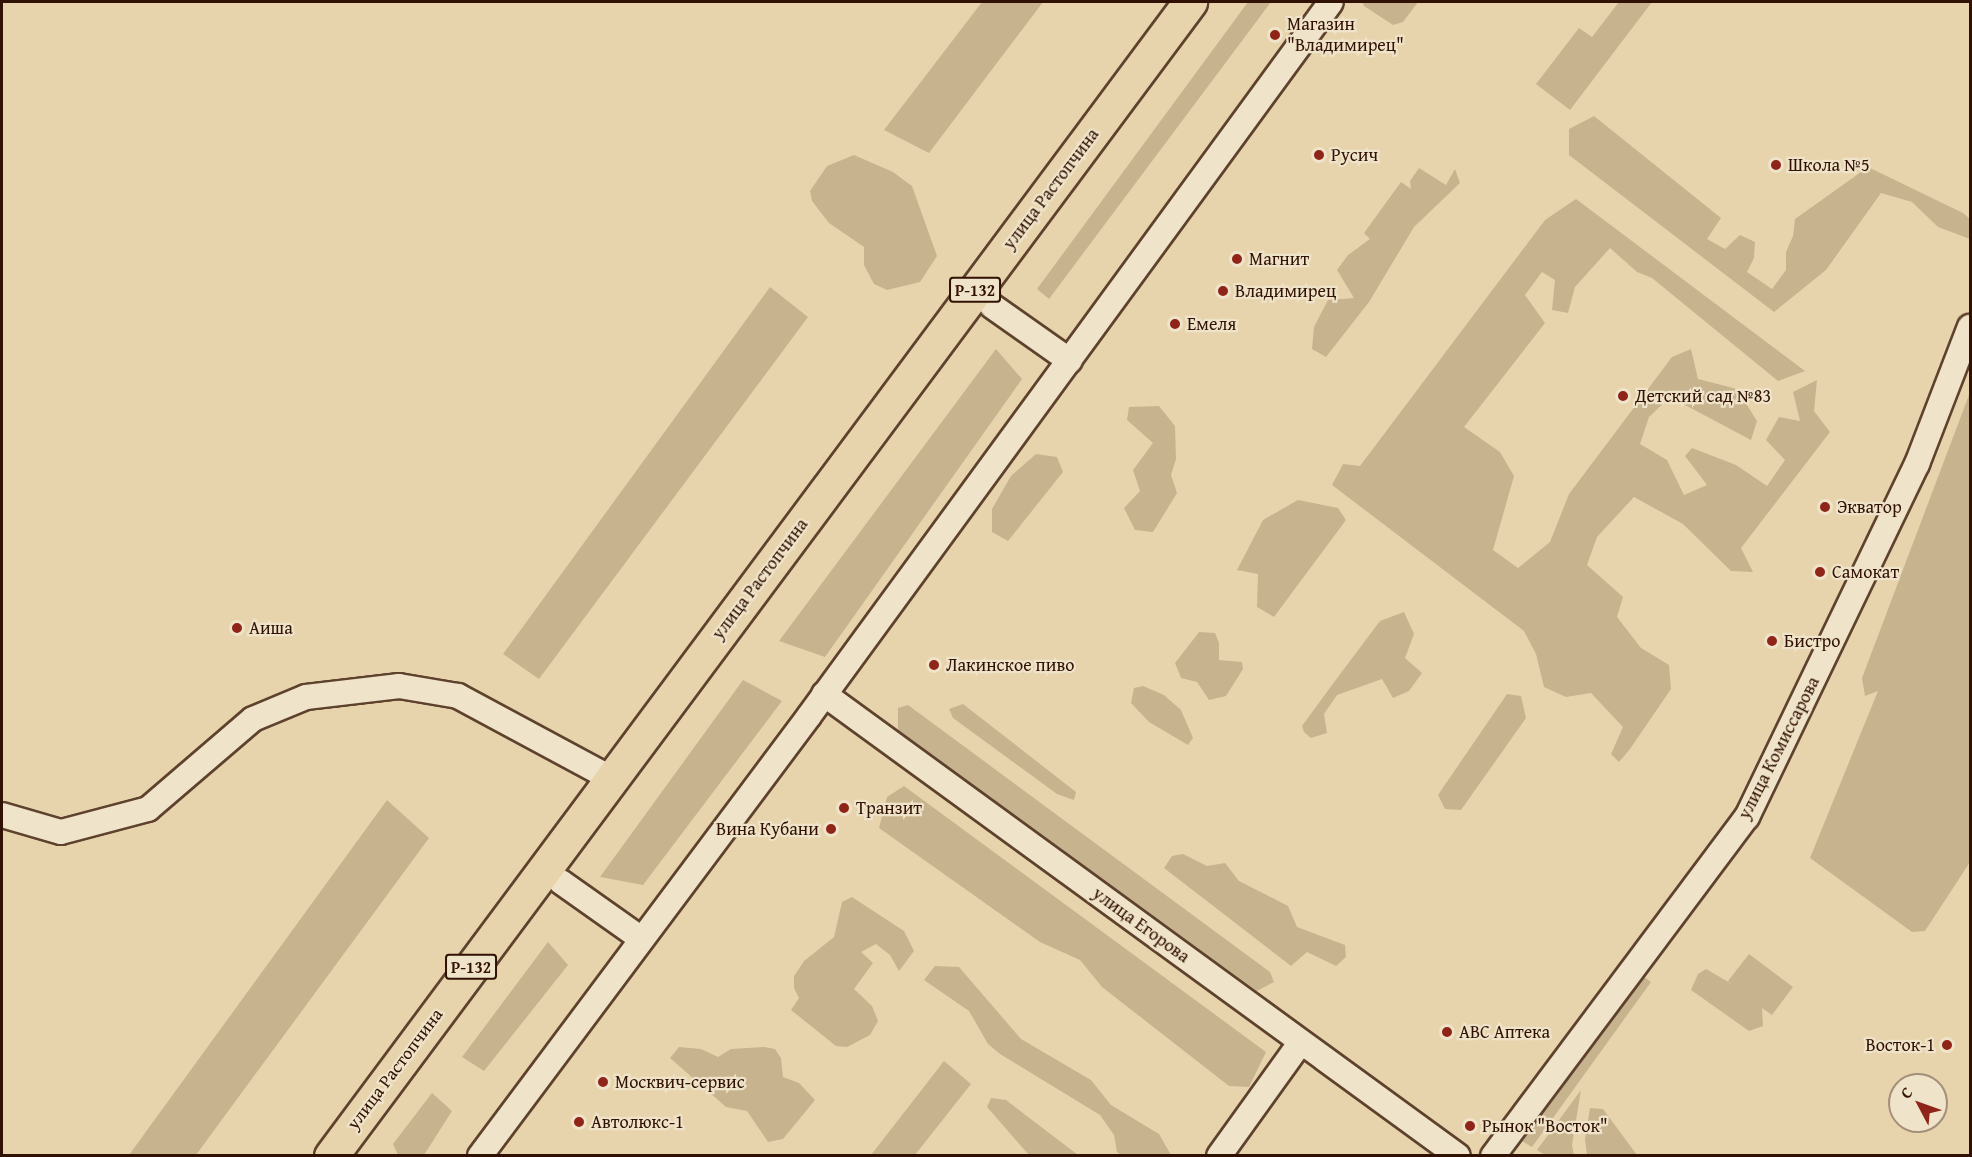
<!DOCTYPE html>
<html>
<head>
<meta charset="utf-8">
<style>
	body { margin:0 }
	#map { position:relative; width:1972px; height:1157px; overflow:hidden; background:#e7d4ac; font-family:"Gentium Book Plus",serif }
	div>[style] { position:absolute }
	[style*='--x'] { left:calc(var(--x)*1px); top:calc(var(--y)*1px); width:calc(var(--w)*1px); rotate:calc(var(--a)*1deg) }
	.green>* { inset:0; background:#c8b38f }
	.roads { filter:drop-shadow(2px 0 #5e422d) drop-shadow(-2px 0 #5e422d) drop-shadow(0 2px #5e422d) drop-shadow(0 -2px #5e422d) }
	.minor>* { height:24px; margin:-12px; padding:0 12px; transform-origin:12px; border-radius:12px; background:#efe3c9 }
	.highway>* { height:33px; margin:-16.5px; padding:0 16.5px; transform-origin:16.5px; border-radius:16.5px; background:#e7d4ac }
	.dots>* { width:16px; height:16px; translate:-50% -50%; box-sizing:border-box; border:3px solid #efe3c9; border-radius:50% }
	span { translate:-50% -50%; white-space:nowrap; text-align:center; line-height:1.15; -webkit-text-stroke:4.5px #efe3c9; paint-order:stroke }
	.shield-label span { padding:2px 4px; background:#efe3c9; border:2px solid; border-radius:4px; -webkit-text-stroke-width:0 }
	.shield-label { font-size:16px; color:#311103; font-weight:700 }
	.poi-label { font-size:18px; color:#311103 }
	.left { translate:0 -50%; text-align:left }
	.right { translate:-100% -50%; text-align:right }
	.street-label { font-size:18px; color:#311103 }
	.frame { position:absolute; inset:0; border:3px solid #311103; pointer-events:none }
	.north { position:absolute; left:1888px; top:1073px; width:60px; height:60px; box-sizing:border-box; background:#efe3c9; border:2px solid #a38f7a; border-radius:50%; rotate:311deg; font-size:16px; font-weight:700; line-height:24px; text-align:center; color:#311103 }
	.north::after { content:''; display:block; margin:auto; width:21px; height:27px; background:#8f2418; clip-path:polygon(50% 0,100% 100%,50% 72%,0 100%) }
</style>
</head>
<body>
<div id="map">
	<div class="green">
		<div style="clip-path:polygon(982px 2px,1043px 2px,929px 153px,884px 130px)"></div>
		<div style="clip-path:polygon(1248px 2px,1271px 2px,1049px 299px,1037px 289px)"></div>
		<div style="clip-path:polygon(1362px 2px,1418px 2px,1403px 22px,1393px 25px,1364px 6px)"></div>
		<div style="clip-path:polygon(1619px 2px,1652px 2px,1570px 110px,1536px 84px,1579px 28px,1592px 37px)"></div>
		<div style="clip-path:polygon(1594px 116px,1721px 218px,1707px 239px,1725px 249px,1740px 235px,1755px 242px,1754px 258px,1747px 272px,1772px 289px,1786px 270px,1786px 252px,1793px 236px,1795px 219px,1868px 167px,1963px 213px,1970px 219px,1970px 239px,1938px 227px,1912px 202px,1881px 193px,1826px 270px,1774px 312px,1569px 155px,1569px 129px)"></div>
		<div style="clip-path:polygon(854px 155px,893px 172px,912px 186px,937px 256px,920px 282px,887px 290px,874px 284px,864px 265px,864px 247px,829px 223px,812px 201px,810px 191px,827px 166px)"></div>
		<div style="clip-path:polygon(1419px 168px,1446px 185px,1455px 169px,1460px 183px,1414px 227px,1369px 302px,1326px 357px,1312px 349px,1314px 327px,1328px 300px,1354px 298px,1337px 270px,1348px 255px,1370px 239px,1364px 233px,1401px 182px,1411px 189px,1410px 181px)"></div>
		<div style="clip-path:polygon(1576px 199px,1805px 371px,1778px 381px,1652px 278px,1637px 272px,1610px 248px,1575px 287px,1568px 313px,1552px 310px,1555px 280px,1542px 272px,1525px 295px,1545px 323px,1464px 427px,1500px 452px,1514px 476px,1493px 550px,1518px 568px,1550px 542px,1569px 494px,1672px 357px,1691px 349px,1698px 379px,1737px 389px,1757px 421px,1751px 440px,1670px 397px,1649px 417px,1640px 444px,1667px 460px,1684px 495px,1707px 485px,1685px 456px,1692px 448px,1736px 465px,1767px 486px,1785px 460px,1766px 440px,1779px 417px,1800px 421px,1793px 392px,1817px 380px,1814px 411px,1830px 432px,1741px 548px,1753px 572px,1731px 571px,1683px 524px,1634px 497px,1597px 537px,1587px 565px,1623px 597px,1617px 617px,1641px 648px,1669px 665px,1671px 689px,1630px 749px,1619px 762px,1611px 754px,1623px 727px,1591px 693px,1566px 697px,1544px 687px,1536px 654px,1524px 631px,1332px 485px,1343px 464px,1360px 466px,1545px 220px)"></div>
		<div style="clip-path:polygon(770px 287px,808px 317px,539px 679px,503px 654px)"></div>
		<div style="clip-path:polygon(996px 349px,1022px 379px,825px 657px,779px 641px)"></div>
		<div style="clip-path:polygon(1969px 395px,1970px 862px,1925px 931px,1912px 932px,1810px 858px,1878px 691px,1865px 696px,1862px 678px)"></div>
		<div style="clip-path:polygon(1159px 406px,1175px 426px,1176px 459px,1171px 475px,1177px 493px,1153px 532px,1135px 530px,1124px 508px,1140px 491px,1133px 470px,1153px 443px,1127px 420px,1129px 407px)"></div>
		<div style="clip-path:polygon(1036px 454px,1057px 457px,1063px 472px,1008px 541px,992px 532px,992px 509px,1011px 476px)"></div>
		<div style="clip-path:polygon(1298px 500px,1338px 508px,1346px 520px,1274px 617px,1257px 607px,1258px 574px,1237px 570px,1263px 520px)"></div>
		<div style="clip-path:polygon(1404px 612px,1414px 634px,1405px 658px,1422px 673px,1409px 691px,1393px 698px,1382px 679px,1337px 695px,1324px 714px,1327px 733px,1311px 738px,1304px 732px,1302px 726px,1332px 685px,1380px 621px)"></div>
		<div style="clip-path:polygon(1199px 632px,1215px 633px,1219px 643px,1219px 660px,1242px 662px,1243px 669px,1226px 696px,1209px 700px,1197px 682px,1181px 678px,1175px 663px)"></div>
		<div style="clip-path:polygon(743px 680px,782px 701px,643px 885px,600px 877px)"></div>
		<div style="clip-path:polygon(1143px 686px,1164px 695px,1181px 710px,1193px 738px,1188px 745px,1149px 722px,1131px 703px,1134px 688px)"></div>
		<div style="clip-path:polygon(1507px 694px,1521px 696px,1526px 718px,1461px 810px,1445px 809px,1438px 795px)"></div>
		<div style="clip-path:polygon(963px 704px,1076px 792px,1074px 800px,1057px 794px,953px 718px,949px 709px)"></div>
		<div style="clip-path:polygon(908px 705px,1270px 972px,1274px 982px,1257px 991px,898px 730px,898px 708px)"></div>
		<div style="clip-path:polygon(904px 786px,1266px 1052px,1249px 1087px,1229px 1086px,1102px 987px,1080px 960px,1040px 942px,879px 828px,887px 797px)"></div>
		<div style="clip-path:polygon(387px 800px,429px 838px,196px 1155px,129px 1155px)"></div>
		<div style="clip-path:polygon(1183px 854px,1207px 866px,1225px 863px,1239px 881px,1288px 906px,1297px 927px,1345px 945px,1346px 957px,1336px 966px,1307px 952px,1291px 966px,1164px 868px,1172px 856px)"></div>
		<div style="clip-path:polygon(852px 897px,904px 931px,914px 951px,899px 971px,890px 955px,876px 944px,861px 952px,873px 963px,854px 989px,872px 1006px,878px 1021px,870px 1035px,847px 1047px,836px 1046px,791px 1010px,799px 998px,794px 988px,794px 976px,804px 961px,834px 937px,842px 902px)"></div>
		<div style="clip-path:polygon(548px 942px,568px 965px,484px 1071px,462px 1057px)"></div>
		<div style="clip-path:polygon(1749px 954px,1793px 987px,1772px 1015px,1762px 1008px,1763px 1026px,1749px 1031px,1691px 990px,1698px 974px,1706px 969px,1732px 984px,1728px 981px)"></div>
		<div style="clip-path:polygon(935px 966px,959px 967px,1021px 1039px,1091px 1080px,1111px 1105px,1159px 1134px,1171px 1155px,1121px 1155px,1117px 1152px,1114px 1135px,1100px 1115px,1000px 1054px,988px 1044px,969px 1011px,924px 980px)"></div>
		<div style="clip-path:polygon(1642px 975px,1651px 982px,1532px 1147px,1522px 1141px)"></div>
		<div style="clip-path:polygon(679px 1047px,701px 1049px,718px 1057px,731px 1049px,764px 1047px,775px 1049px,781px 1058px,783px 1077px,799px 1083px,815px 1100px,783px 1139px,768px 1142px,747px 1111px,726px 1107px,670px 1058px)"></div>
		<div style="clip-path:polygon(944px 1061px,971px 1084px,915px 1155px,871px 1155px)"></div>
		<div style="clip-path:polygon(1581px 1090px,1572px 1145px,1574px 1155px,1545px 1155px,1537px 1150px)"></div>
		<div style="clip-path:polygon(432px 1093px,452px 1111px,424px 1155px,398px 1155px,393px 1144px)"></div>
		<div style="clip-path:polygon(991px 1098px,1006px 1100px,1078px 1155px,1029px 1155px,987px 1107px)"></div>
		<div style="clip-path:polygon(1590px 1108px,1603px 1109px,1637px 1155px,1587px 1155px,1585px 1139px)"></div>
	</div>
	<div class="roads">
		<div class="minor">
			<div style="--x:992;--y:306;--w:95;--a:35.2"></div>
			<div style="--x:824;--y:694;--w:784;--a:36.08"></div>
			<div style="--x:2;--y:815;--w:61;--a:16.1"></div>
			<div style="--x:61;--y:832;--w:90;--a:-14.8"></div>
			<div style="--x:148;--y:809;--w:138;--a:-40.6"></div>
			<div style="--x:253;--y:719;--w:57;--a:-22.5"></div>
			<div style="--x:306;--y:697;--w:94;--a:-6.7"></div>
			<div style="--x:399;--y:686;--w:60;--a:9.6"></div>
			<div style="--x:458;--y:696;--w:175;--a:28.3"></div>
			<div style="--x:561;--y:882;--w:97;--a:35.3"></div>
			<div style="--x:480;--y:1156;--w:549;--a:-53.21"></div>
			<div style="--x:809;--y:716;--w:884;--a:-53.83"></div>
			<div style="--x:1219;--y:1156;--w:140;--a:-54.3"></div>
			<div style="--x:1493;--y:1156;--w:424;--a:-53.2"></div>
			<div style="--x:1747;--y:817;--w:392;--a:-64.3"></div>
			<div style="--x:1917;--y:464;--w:147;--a:-68.9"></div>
		</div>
		<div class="highway">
			<div style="--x:331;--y:1156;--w:1439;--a:-53.34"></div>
		</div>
	</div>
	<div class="dots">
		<div style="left:1275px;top:35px;background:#8f2418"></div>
		<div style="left:1319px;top:155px;background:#8f2418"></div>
		<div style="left:1776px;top:165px;background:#8f2418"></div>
		<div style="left:1237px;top:259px;background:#8f2418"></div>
		<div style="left:1223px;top:291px;background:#8f2418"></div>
		<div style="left:1175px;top:324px;background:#8f2418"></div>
		<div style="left:1623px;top:396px;background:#8f2418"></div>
		<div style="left:1825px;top:507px;background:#8f2418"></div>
		<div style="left:1820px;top:572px;background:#8f2418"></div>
		<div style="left:237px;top:628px;background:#8f2418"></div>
		<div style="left:1772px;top:641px;background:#8f2418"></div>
		<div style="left:934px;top:665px;background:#8f2418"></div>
		<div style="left:844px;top:808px;background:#8f2418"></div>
		<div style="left:831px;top:829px;background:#8f2418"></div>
		<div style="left:1447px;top:1032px;background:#8f2418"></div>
		<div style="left:1947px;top:1045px;background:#8f2418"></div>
		<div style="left:603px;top:1082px;background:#8f2418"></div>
		<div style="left:579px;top:1122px;background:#8f2418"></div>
		<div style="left:1470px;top:1126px;background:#8f2418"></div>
	</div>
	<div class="shield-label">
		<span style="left:975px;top:290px">Р-132</span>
		<span style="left:471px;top:967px">Р-132</span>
	</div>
	<div class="poi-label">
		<span class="left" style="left:1287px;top:35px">Магазин<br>"Владимирец"</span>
		<span class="left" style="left:1331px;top:155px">Русич</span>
		<span class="left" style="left:1788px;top:165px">Школа №5</span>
		<span class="left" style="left:1249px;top:259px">Магнит</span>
		<span class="left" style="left:1235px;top:291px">Владимирец</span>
		<span class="left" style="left:1187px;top:324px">Емеля</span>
		<span class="left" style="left:1635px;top:396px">Детский сад №83</span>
		<span class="left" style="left:1837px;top:507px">Экватор</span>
		<span class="left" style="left:1832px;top:572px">Самокат</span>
		<span class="left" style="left:249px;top:628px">Аиша</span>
		<span class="left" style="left:1784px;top:641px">Бистро</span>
		<span class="left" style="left:946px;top:665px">Лакинское пиво</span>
		<span class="left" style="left:856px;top:808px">Транзит</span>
		<span class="right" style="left:819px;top:829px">Вина Кубани</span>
		<span class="left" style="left:1459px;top:1032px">ABC Аптека</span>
		<span class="right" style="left:1935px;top:1045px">Восток-1</span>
		<span class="left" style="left:615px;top:1082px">Москвич-сервис</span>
		<span class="left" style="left:591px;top:1122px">Автолюкс-1</span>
		<span class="left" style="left:1482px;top:1126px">Рынок "Восток"</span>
	</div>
	<div class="street-label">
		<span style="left:1051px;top:189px;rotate:-53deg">улица Растопчина</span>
		<span style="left:760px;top:579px;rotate:-53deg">улица Растопчина</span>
		<span style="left:1779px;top:748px;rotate:-63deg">улица Комиссарова</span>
		<span style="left:1141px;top:925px;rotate:36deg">улица Егорова</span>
		<span style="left:395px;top:1069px;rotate:-53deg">улица Растопчина</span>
	</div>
	<div class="frame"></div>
	<div class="north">С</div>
</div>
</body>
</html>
